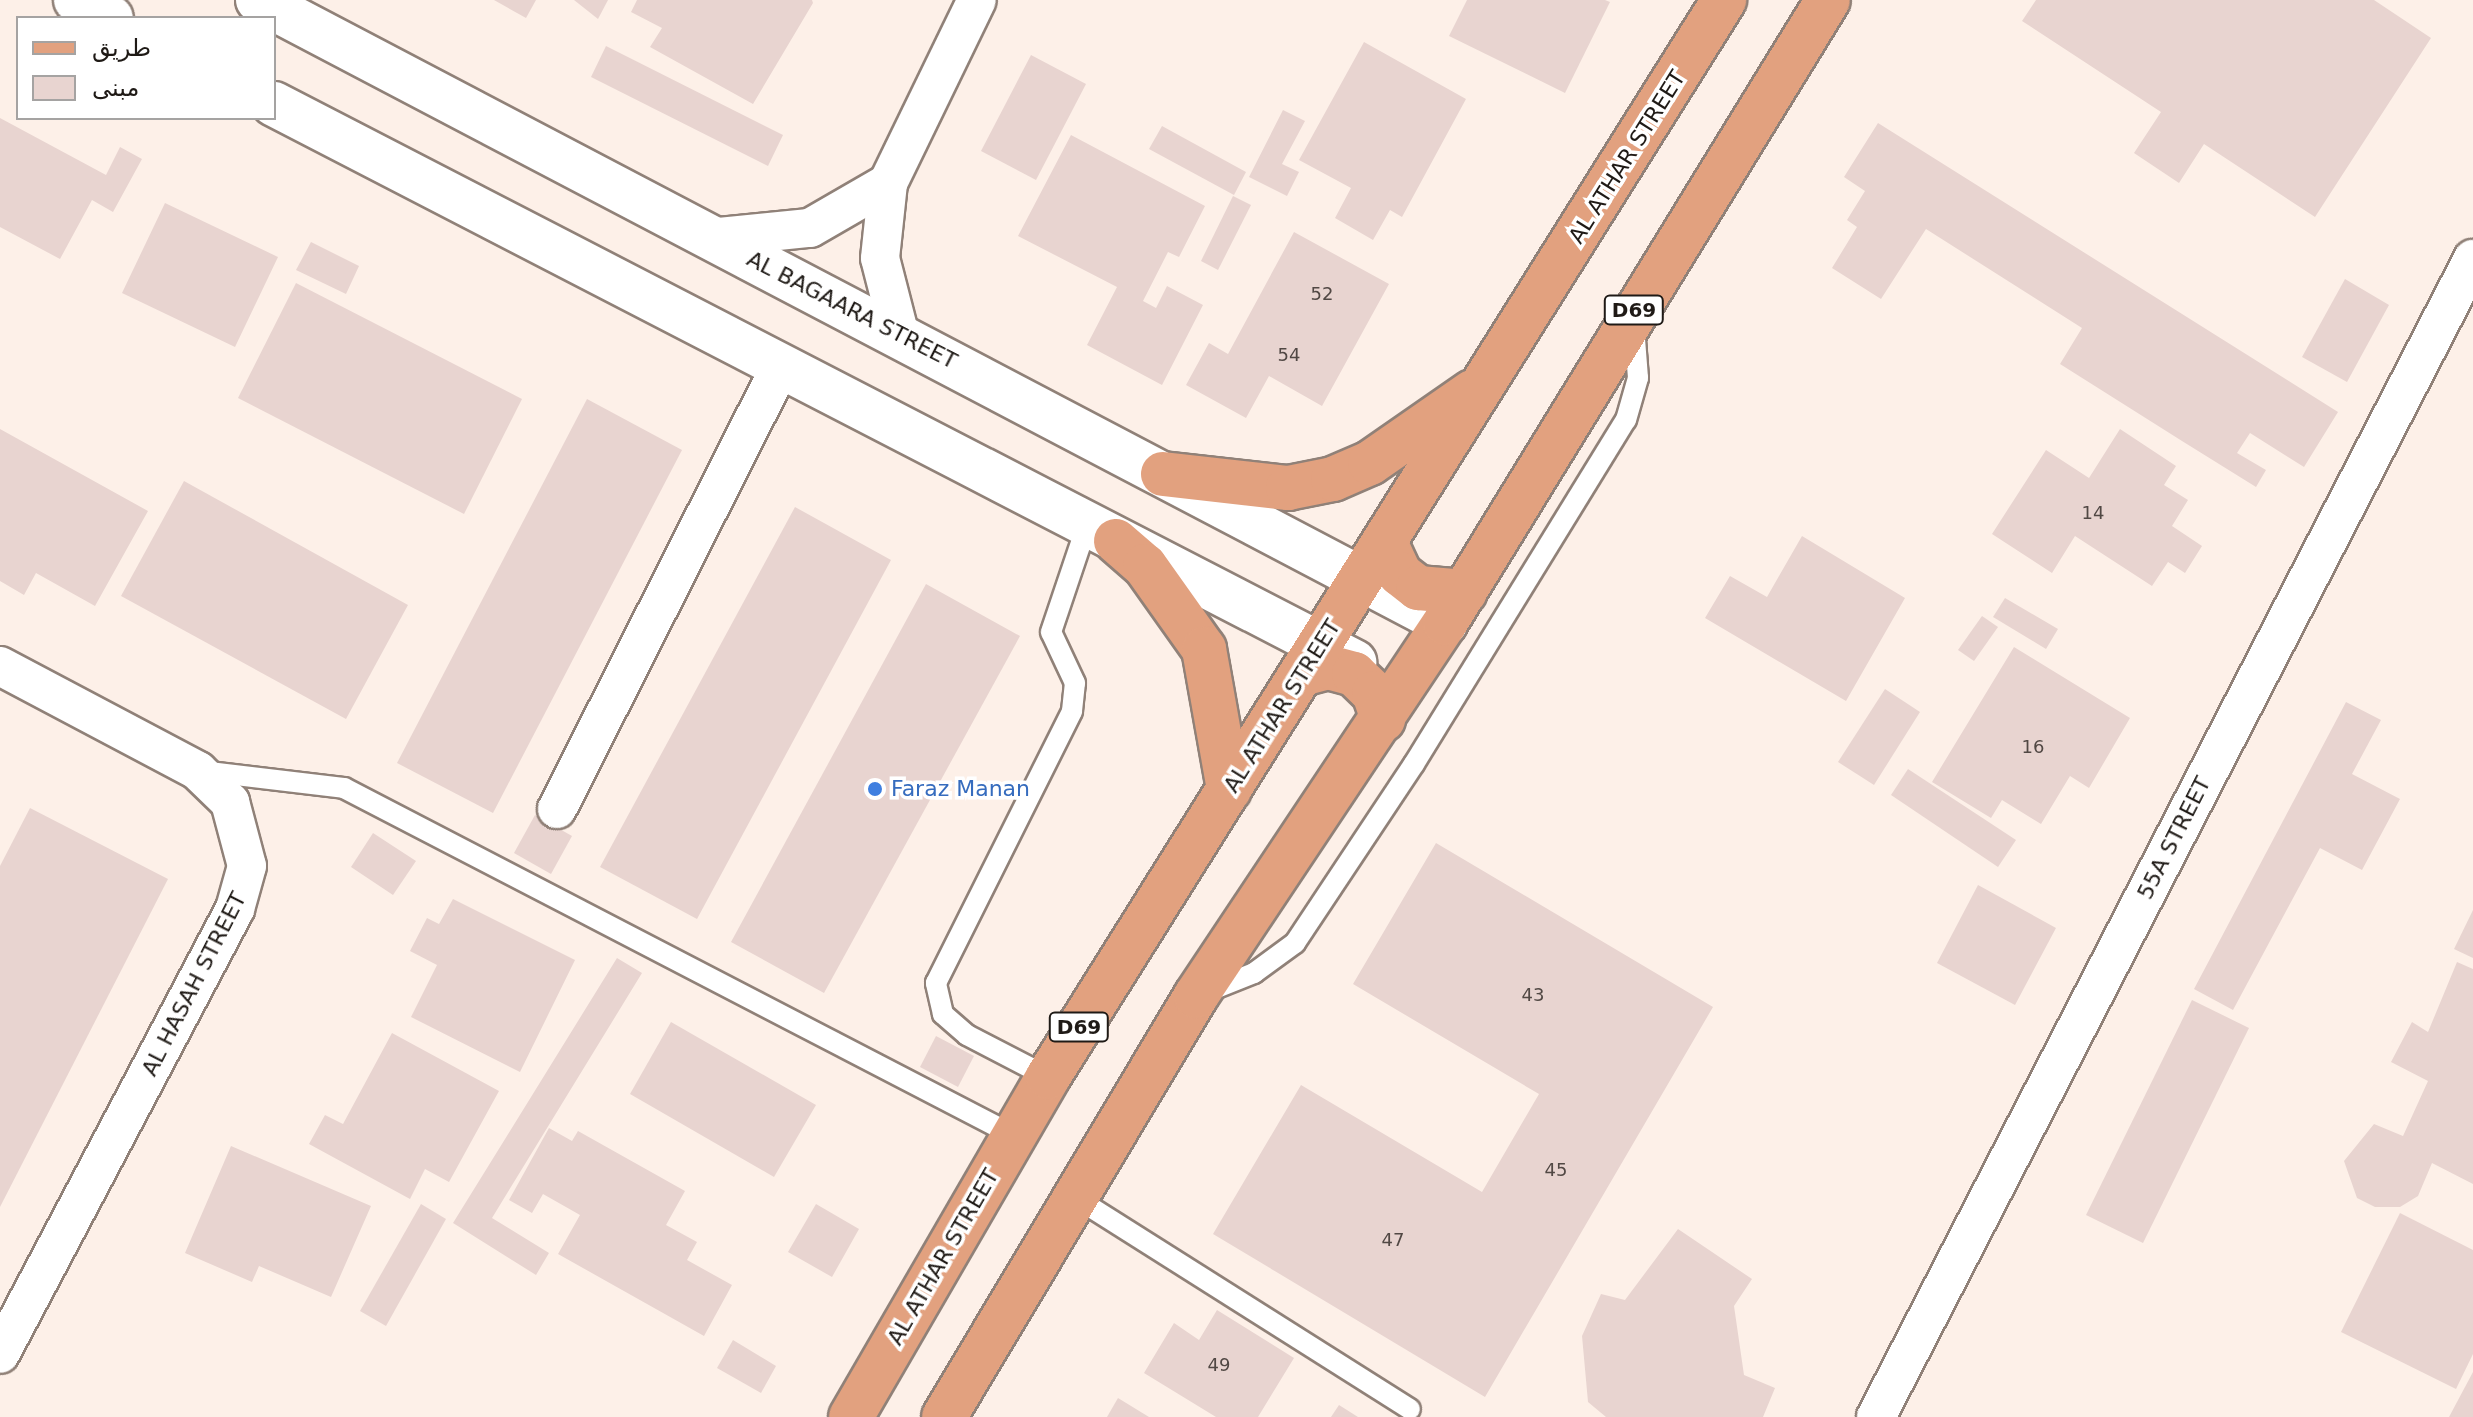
<!DOCTYPE html>
<html>
<head>
<meta charset="utf-8">
<style>
	body { margin:0 }
	#map { position:relative; width:2473px; height:1417px; overflow:hidden; background:#fdf0e8; font-family:"DejaVu Sans","Noto Sans Arabic",sans-serif }
	div>[style] { position:absolute }
	[style*='--x'] { left:calc(var(--x)*1px); top:calc(var(--y)*1px); width:calc(var(--w)*1px); rotate:calc(var(--a)*1deg) }
	.building>* { inset:0; background:#e8d4d0 }
	.roads { filter:drop-shadow(2px 0 #908178) drop-shadow(-2px 0 #908178) drop-shadow(0 2px #908178) drop-shadow(0 -2px #908178) }
	.service>* { height:20px; margin:-10px; padding:0 10px; transform-origin:10px; border-radius:10px; background:#fff }
	.minor>* { height:38px; margin:-19px; padding:0 19px; transform-origin:19px; border-radius:19px; background:#fff }
	.tertiary>* { height:44px; margin:-22px; padding:0 22px; transform-origin:22px; border-radius:22px; background:#fff }
	.primary>* { height:44px; margin:-22px; padding:0 22px; transform-origin:22px; border-radius:22px; background:#e2a17f }
	.dots>* { width:22px; height:22px; translate:-50% -50%; box-sizing:border-box; border:4px solid #fff; border-radius:50% }
	span { translate:-50% -50%; white-space:nowrap; text-align:center; line-height:1.15; -webkit-text-stroke:7px #fff; paint-order:stroke }
	.number-label { font-size:18px; color:#514844 }
	.number-label span { -webkit-text-stroke-width:0 }
	.shield-label span { padding:2px 6px; background:#fff; border:2px solid; border-radius:6px; -webkit-text-stroke-width:0 }
	.shield-label { font-size:20px; color:#1f1a16; font-weight:700 }
	.street-label { font-size:22px; color:#1f1a16 }
	.shop-label { font-size:22px; color:#366cbe }
	.left { translate:0 -50%; text-align:left }
	.legend { position:absolute; left:16px; top:16px; width:260px; height:104px; box-sizing:border-box; background:#fff; border:2px solid #a5a3a2; margin:0; padding:10px 14px; list-style:none; font-size:24px; color:#1f1a16 }
	.legend li { display:flex; align-items:center; gap:16px; height:40px }
	.legend b { width:40px; border:2px solid #a5a3a2 }
</style>
</head>
<body>
<div id="map">
	<div class="building">
		<div style="clip-path:polygon(494px 0,536px 0,526px 18px)"></div>
		<div style="clip-path:polygon(574px 0,608px 0,598px 19px)"></div>
		<div style="clip-path:polygon(637px 0,812px 0,813px 3px,753px 104px,650px 47px,662px 28px,631px 12px)"></div>
		<div style="clip-path:polygon(1467px 0,1605px 0,1610px 2px,1565px 93px,1449px 36px)"></div>
		<div style="clip-path:polygon(2036px 0,2374px 0,2431px 38px,2315px 217px,2204px 144px,2179px 183px,2134px 153px,2161px 112px,2022px 21px)"></div>
		<div style="clip-path:polygon(1364px 42px,1466px 99px,1402px 217px,1390px 210px,1373px 240px,1335px 218px,1351px 188px,1299px 160px)"></div>
		<div style="clip-path:polygon(606px 46px,783px 135px,768px 166px,591px 77px)"></div>
		<div style="clip-path:polygon(1031px 55px,1086px 84px,1036px 180px,981px 151px)"></div>
		<div style="clip-path:polygon(1283px 110px,1305px 121px,1282px 164px,1299px 172px,1287px 196px,1249px 177px)"></div>
		<div style="clip-path:polygon(0 118px,106px 175px,120px 147px,142px 159px,113px 212px,92px 200px,60px 259px,0 227px)"></div>
		<div style="clip-path:polygon(1878px 123px,2338px 412px,2304px 467px,2250px 433px,2237px 453px,2266px 470px,2256px 487px,2182px 441px,2060px 364px,2082px 328px,1926px 229px,1881px 299px,1832px 268px,1857px 227px,1847px 220px,1865px 191px,1844px 177px)"></div>
		<div style="clip-path:polygon(1162px 126px,1246px 172px,1234px 195px,1149px 149px)"></div>
		<div style="clip-path:polygon(1071px 135px,1205px 206px,1179px 257px,1168px 252px,1143px 301px,1156px 308px,1167px 286px,1203px 305px,1162px 385px,1087px 345px,1117px 287px,1018px 236px)"></div>
		<div style="clip-path:polygon(1233px 196px,1251px 205px,1218px 270px,1201px 261px)"></div>
		<div style="clip-path:polygon(165px 203px,278px 257px,235px 347px,122px 293px)"></div>
		<div style="clip-path:polygon(1294px 232px,1389px 284px,1322px 406px,1269px 376px,1246px 418px,1186px 385px,1209px 343px,1228px 354px)"></div>
		<div style="clip-path:polygon(311px 242px,359px 266px,346px 294px,296px 270px)"></div>
		<div style="clip-path:polygon(2345px 279px,2389px 305px,2347px 382px,2302px 357px)"></div>
		<div style="clip-path:polygon(296px 283px,522px 399px,464px 514px,238px 398px)"></div>
		<div style="clip-path:polygon(587px 399px,682px 450px,493px 813px,397px 763px)"></div>
		<div style="clip-path:polygon(0 429px,148px 511px,95px 606px,36px 573px,24px 595px,0 581px)"></div>
		<div style="clip-path:polygon(2120px 429px,2176px 466px,2164px 485px,2188px 500px,2172px 526px,2202px 546px,2185px 573px,2168px 562px,2152px 586px,2075px 536px,2052px 573px,1992px 534px,2046px 450px,2089px 478px)"></div>
		<div style="clip-path:polygon(184px 481px,408px 605px,346px 719px,121px 596px)"></div>
		<div style="clip-path:polygon(795px 507px,891px 560px,697px 919px,600px 867px)"></div>
		<div style="clip-path:polygon(1802px 536px,1905px 598px,1846px 701px,1705px 618px,1730px 576px,1767px 597px)"></div>
		<div style="clip-path:polygon(926px 584px,1020px 636px,824px 993px,731px 942px)"></div>
		<div style="clip-path:polygon(2005px 598px,2058px 629px,2046px 649px,1993px 617px)"></div>
		<div style="clip-path:polygon(1982px 616px,1998px 627px,1974px 661px,1958px 650px)"></div>
		<div style="clip-path:polygon(2014px 647px,2130px 718px,2089px 788px,2070px 776px,2041px 824px,2002px 800px,1991px 818px,1932px 782px)"></div>
		<div style="clip-path:polygon(1885px 689px,1920px 712px,1874px 785px,1838px 762px)"></div>
		<div style="clip-path:polygon(2346px 702px,2381px 720px,2352px 774px,2400px 799px,2362px 870px,2320px 848px,2233px 1010px,2194px 989px)"></div>
		<div style="clip-path:polygon(1908px 769px,2016px 840px,1998px 867px,1891px 795px)"></div>
		<div style="clip-path:polygon(30px 808px,168px 879px,0 1207px,0 866px)"></div>
		<div style="clip-path:polygon(535px 815px,572px 836px,551px 874px,514px 853px)"></div>
		<div style="clip-path:polygon(373px 833px,416px 861px,393px 895px,351px 867px)"></div>
		<div style="clip-path:polygon(1436px 843px,1713px 1007px,1485px 1397px,1213px 1234px,1301px 1085px,1482px 1192px,1539px 1094px,1353px 984px)"></div>
		<div style="clip-path:polygon(1978px 885px,2056px 928px,2015px 1005px,1937px 963px)"></div>
		<div style="clip-path:polygon(453px 899px,575px 960px,520px 1072px,411px 1017px,437px 965px,410px 951px,427px 918px,439px 924px)"></div>
		<div style="clip-path:polygon(2473px 910px,2473px 958px,2454px 949px)"></div>
		<div style="clip-path:polygon(617px 958px,642px 973px,492px 1218px,549px 1253px,536px 1275px,453px 1223px)"></div>
		<div style="clip-path:polygon(2457px 962px,2473px 969px,2473px 1184px,2432px 1163px,2418px 1196px,2400px 1207px,2375px 1207px,2357px 1198px,2344px 1161px,2374px 1124px,2403px 1136px,2428px 1081px,2391px 1062px,2412px 1022px,2428px 1032px)"></div>
		<div style="clip-path:polygon(2192px 1000px,2249px 1028px,2143px 1243px,2086px 1215px)"></div>
		<div style="clip-path:polygon(671px 1022px,816px 1105px,774px 1177px,630px 1094px)"></div>
		<div style="clip-path:polygon(392px 1033px,499px 1091px,449px 1182px,425px 1169px,410px 1199px,309px 1144px,325px 1115px,343px 1124px)"></div>
		<div style="clip-path:polygon(936px 1036px,974px 1056px,958px 1087px,920px 1067px)"></div>
		<div style="clip-path:polygon(549px 1128px,572px 1141px,578px 1131px,685px 1191px,666px 1225px,697px 1242px,687px 1260px,732px 1285px,704px 1336px,558px 1254px,580px 1215px,543px 1194px,532px 1213px,509px 1200px)"></div>
		<div style="clip-path:polygon(231px 1146px,371px 1206px,331px 1297px,259px 1266px,252px 1282px,185px 1253px)"></div>
		<div style="clip-path:polygon(421px 1204px,446px 1219px,386px 1326px,360px 1311px)"></div>
		<div style="clip-path:polygon(816px 1204px,859px 1229px,832px 1277px,788px 1252px)"></div>
		<div style="clip-path:polygon(2400px 1213px,2473px 1250px,2473px 1354px,2456px 1389px,2341px 1332px)"></div>
		<div style="clip-path:polygon(1678px 1229px,1752px 1279px,1734px 1306px,1744px 1375px,1775px 1388px,1763px 1417px,1606px 1417px,1588px 1402px,1582px 1336px,1601px 1294px,1625px 1300px)"></div>
		<div style="clip-path:polygon(1217px 1310px,1294px 1358px,1258px 1417px,1216px 1417px,1144px 1373px,1174px 1323px,1199px 1340px)"></div>
		<div style="clip-path:polygon(733px 1340px,776px 1366px,761px 1393px,717px 1368px)"></div>
		<div style="clip-path:polygon(2473px 1372px,2473px 1417px,2449px 1417px)"></div>
		<div style="clip-path:polygon(1118px 1398px,1149px 1417px,1107px 1417px)"></div>
		<div style="clip-path:polygon(1339px 1405px,1358px 1417px,1331px 1417px)"></div>
	</div>
	<div class="roads">
		<div class="service">
			<div style="--x:202;--y:771;--w:143;--a:6.8"></div>
			<div style="--x:344;--y:788;--w:754;--a:27.42"></div>
			<div style="--x:1204;--y:993;--w:54;--a:-21.8"></div>
			<div style="--x:1254;--y:973;--w:51;--a:-36.2"></div>
			<div style="--x:1295;--y:943;--w:215;--a:-56.4"></div>
			<div style="--x:1414;--y:764;--w:404;--a:-58.4"></div>
			<div style="--x:1626;--y:420;--w:44;--a:-74.1"></div>
			<div style="--x:1638;--y:378;--w:52;--a:-94.4"></div>
			<div style="--x:1048;--y:1077;--w:91;--a:-152.6"></div>
			<div style="--x:967;--y:1035;--w:32;--a:-139"></div>
			<div style="--x:943;--y:1014;--w:32;--a:-103"></div>
			<div style="--x:936;--y:983;--w:304;--a:-63.4"></div>
			<div style="--x:1072;--y:711;--w:28;--a:-84"></div>
			<div style="--x:1075;--y:683;--w:56;--a:-115.2"></div>
			<div style="--x:1051;--y:632;--w:113;--a:-71.4"></div>
			<div style="--x:1076;--y:1198;--w:395;--a:32.3"></div>
		</div>
		<div class="minor">
			<div style="--x:709;--y:238;--w:101;--a:-5.7"></div>
			<div style="--x:810;--y:228;--w:90;--a:-30"></div>
			<div style="--x:899;--y:332;--w:76;--a:-104.4"></div>
			<div style="--x:880;--y:258;--w:75;--a:-83.9"></div>
			<div style="--x:888;--y:183;--w:203;--a:-64.1"></div>
			<div style="--x:0;--y:666;--w:224;--a:27.9"></div>
			<div style="--x:198;--y:771;--w:45;--a:44.1"></div>
			<div style="--x:230;--y:802;--w:66;--a:75.1"></div>
			<div style="--x:247;--y:866;--w:45;--a:105.6"></div>
			<div style="--x:235;--y:909;--w:503;--a:117.84"></div>
			<div style="--x:557;--y:809;--w:492;--a:-63.2"></div>
			<div style="--x:1876;--y:1417;--w:1303;--a:-62.73"></div>
		</div>
		<div class="tertiary">
			<div style="--x:76;--y:0;--w:39;--a:27"></div>
			<div style="--x:258;--y:0;--w:1341;--a:27.69"></div>
			<div style="--x:274;--y:104;--w:1216;--a:27.32"></div>
		</div>
		<div class="primary">
			<div style="--x:1163;--y:474;--w:126;--a:6.4"></div>
			<div style="--x:1288;--y:488;--w:46;--a:-11.3"></div>
			<div style="--x:1333;--y:479;--w:40;--a:-23.4"></div>
			<div style="--x:1370;--y:463;--w:124;--a:-34.8"></div>
			<div style="--x:1116;--y:541;--w:38;--a:41"></div>
			<div style="--x:1145;--y:566;--w:102;--a:54.6"></div>
			<div style="--x:1204;--y:649;--w:143;--a:79.9"></div>
			<div style="--x:1385;--y:542;--w:35;--a:65"></div>
			<div style="--x:1400;--y:574;--w:23;--a:38"></div>
			<div style="--x:1418;--y:588;--w:47;--a:4.9"></div>
			<div style="--x:1302;--y:674;--w:27;--a:-15"></div>
			<div style="--x:1328;--y:667;--w:27;--a:15"></div>
			<div style="--x:1354;--y:674;--w:28;--a:44"></div>
			<div style="--x:1374;--y:693;--w:28;--a:71"></div>
			<div style="--x:851;--y:1417;--w:393;--a:-59.9"></div>
			<div style="--x:1048;--y:1077;--w:1272;--a:-57.88"></div>
			<div style="--x:944;--y:1417;--w:491;--a:-59.1"></div>
			<div style="--x:1196;--y:996;--w:448;--a:-56.3"></div>
			<div style="--x:1445;--y:623;--w:731;--a:-58.42"></div>
		</div>
	</div>
	<div class="dots">
		<div style="left:875px;top:789px;background:#3f7fe0"></div>
	</div>
	<div class="number-label">
		<span style="left:1322px;top:294px">52</span>
		<span style="left:1289px;top:355px">54</span>
		<span style="left:2093px;top:513px">14</span>
		<span style="left:2033px;top:747px">16</span>
		<span style="left:1533px;top:995px">43</span>
		<span style="left:1556px;top:1170px">45</span>
		<span style="left:1393px;top:1240px">47</span>
		<span style="left:1219px;top:1365px">49</span>
	</div>
	<div class="shield-label">
		<span style="left:1634px;top:310px">D69</span>
		<span style="left:1079px;top:1027px">D69</span>
	</div>
	<div class="street-label">
		<span style="left:1627px;top:157px;rotate:-58deg">AL ATHAR STREET</span>
		<span style="left:852px;top:310px;rotate:27deg">AL BAGAARA STREET</span>
		<span style="left:1282px;top:706px;rotate:-58deg">AL ATHAR STREET</span>
		<span style="left:2174px;top:838px;rotate:-63deg">55A STREET</span>
		<span style="left:194px;top:984px;rotate:-63deg">AL HASAH STREET</span>
		<span style="left:943px;top:1257px;rotate:-60deg">AL ATHAR STREET</span>
	</div>
	<div class="shop-label">
		<span class="left" style="left:891px;top:789px">Faraz Manan</span>
	</div>
	<ul class="legend">
	<li><b style="height:10px;background:#e2a17f"></b>طريق</li>
	<li><b style="height:22px;background:#e8d4d0"></b>مبنى</li>
	</ul>
</div>
</body>
</html>
